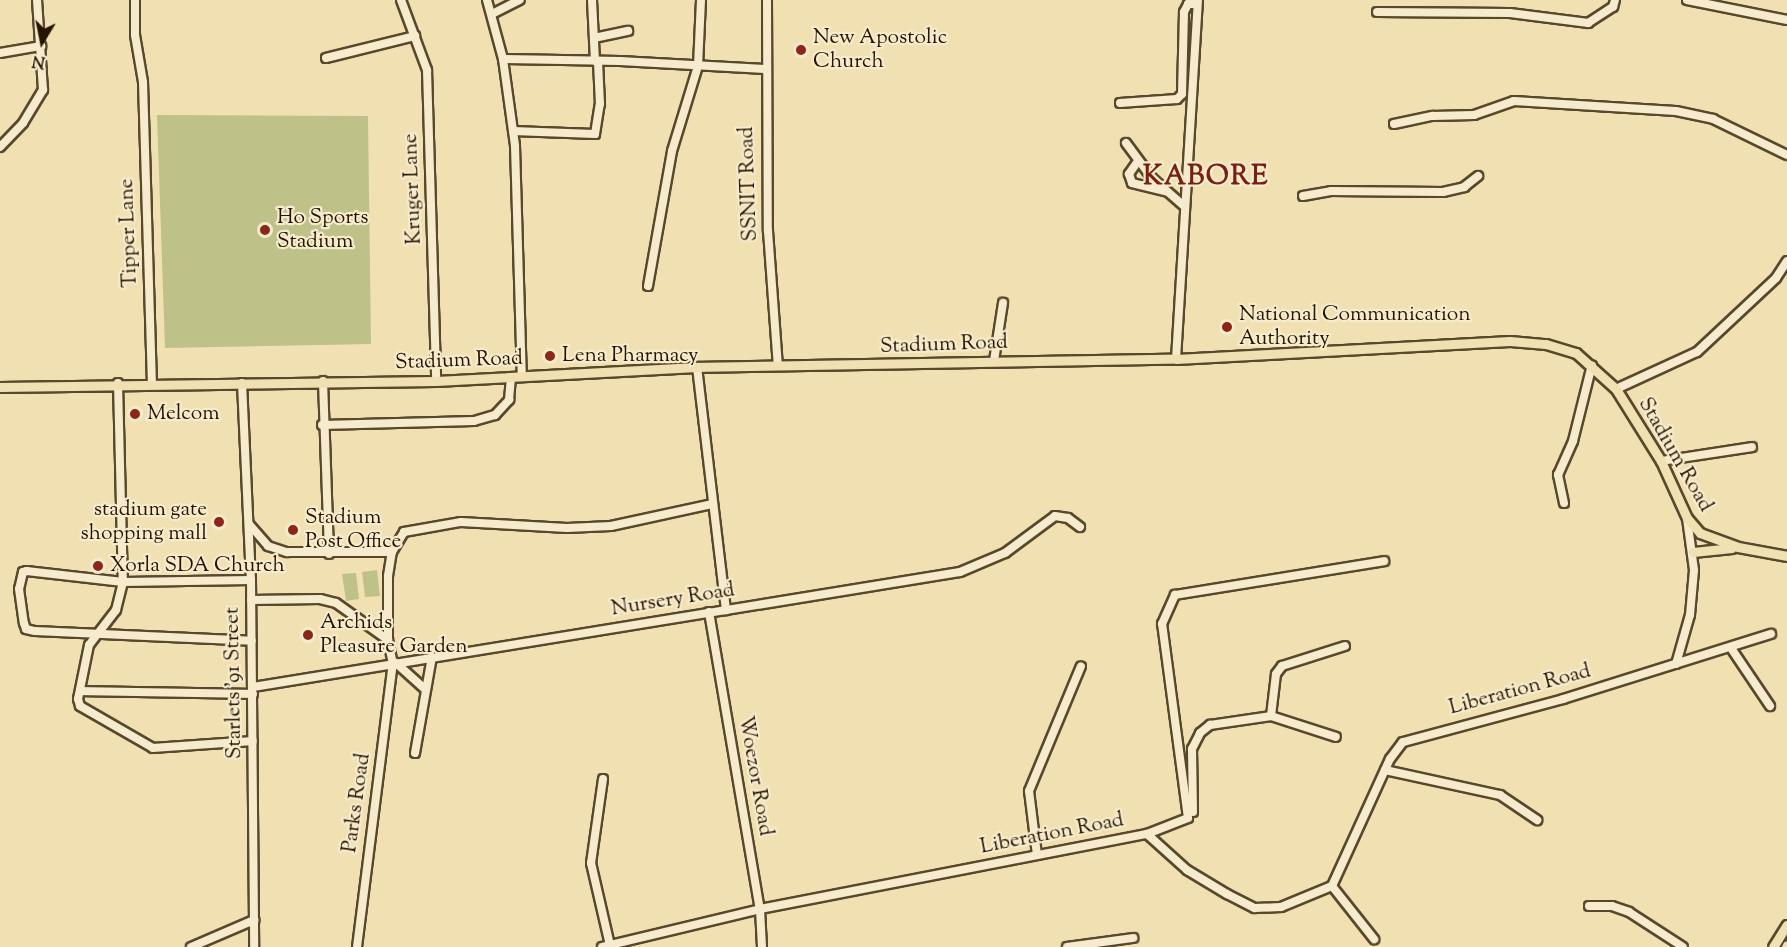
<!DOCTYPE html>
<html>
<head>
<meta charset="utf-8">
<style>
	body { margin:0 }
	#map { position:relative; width:1787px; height:947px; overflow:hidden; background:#f1e0b1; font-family:"Sorts Mill Goudy",serif }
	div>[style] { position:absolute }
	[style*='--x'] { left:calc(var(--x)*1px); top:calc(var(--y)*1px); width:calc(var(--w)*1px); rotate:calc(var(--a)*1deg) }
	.green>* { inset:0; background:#bec188 }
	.roads { filter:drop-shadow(2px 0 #58482c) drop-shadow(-2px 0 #58482c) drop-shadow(0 2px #58482c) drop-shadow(0 -2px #58482c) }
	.minor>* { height:8px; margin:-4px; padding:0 4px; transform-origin:4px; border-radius:4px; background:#f6ebcc }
	.major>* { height:9px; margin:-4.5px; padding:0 4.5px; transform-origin:4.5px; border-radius:4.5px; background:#f1e0b1 }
	.dots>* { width:16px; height:16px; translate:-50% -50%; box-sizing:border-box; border:3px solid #f6ebcc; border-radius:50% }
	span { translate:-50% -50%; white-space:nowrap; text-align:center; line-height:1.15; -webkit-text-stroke:4.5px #f6ebcc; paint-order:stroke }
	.poi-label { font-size:21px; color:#251500 }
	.left { translate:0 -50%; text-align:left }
	.right { translate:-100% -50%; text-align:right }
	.street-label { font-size:21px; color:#251500 }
	.district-label { font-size:27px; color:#7a1f14; font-weight:700; letter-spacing:1.5px }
	.north { position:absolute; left:12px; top:12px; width:60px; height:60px; -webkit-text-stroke:4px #f6ebcc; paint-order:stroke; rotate:190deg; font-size:16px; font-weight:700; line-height:24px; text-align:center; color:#251500 }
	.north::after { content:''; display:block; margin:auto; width:21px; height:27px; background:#251500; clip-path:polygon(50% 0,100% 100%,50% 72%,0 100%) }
</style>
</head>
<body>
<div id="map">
	<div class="green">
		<div style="clip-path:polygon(157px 115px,368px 116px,371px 344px,165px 348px)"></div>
		<div style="clip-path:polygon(377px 570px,380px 596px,365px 597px,362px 572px)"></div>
		<div style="clip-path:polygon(356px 573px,359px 599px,346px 601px,342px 574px)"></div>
	</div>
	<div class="roads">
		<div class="minor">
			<div style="--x:135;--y:0;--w:35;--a:90"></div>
			<div style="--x:135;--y:35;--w:48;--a:80.3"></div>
			<div style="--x:143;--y:82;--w:300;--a:88.3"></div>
			<div style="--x:401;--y:0;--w:75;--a:69.6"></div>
			<div style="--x:427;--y:70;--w:311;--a:88.3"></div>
			<div style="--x:487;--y:0;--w:61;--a:74.8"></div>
			<div style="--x:503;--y:59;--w:88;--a:82.1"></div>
			<div style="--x:515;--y:146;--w:231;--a:88.3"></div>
			<div style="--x:592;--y:0;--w:61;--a:87.2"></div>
			<div style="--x:767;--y:0;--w:231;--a:89.8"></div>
			<div style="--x:768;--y:231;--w:135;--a:85.8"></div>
			<div style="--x:1687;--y:0;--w:102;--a:11.3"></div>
			<div style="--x:1377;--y:12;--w:133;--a:0.4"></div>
			<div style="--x:1510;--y:13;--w:79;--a:7.3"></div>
			<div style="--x:1588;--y:23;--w:30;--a:-33"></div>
			<div style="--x:1613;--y:7;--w:7;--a:-74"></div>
			<div style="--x:492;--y:14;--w:31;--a:-27"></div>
			<div style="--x:594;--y:38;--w:35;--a:-12"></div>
			<div style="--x:0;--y:53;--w:42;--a:-9.7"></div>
			<div style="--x:326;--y:58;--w:92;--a:-13.9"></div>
			<div style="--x:503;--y:59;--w:117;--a:1"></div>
			<div style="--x:620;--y:61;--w:145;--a:3.2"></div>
			<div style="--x:1120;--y:103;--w:57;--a:-4"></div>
			<div style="--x:1177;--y:99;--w:7;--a:-45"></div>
			<div style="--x:1182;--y:94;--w:82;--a:-88.6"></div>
			<div style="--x:1184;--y:12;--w:9;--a:-63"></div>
			<div style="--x:1188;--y:4;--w:9;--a:0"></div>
			<div style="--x:1394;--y:124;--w:40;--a:-12"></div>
			<div style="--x:1433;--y:116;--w:41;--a:-1.4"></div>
			<div style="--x:1474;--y:115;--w:42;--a:-19.3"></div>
			<div style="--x:1514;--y:101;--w:162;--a:3.5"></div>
			<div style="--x:1676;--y:111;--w:38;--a:12"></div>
			<div style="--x:1713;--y:119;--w:82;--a:25.9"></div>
			<div style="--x:513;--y:131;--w:82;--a:2.1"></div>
			<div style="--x:595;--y:134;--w:30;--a:-81"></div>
			<div style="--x:600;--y:104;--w:43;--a:-92.7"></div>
			<div style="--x:1126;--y:143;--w:44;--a:53.4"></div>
			<div style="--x:1152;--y:178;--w:43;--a:41.2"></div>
			<div style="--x:0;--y:147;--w:33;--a:-46"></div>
			<div style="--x:23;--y:123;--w:39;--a:-59"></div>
			<div style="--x:43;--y:90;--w:90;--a:-93.8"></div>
			<div style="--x:1138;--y:161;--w:16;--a:125"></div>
			<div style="--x:1129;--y:174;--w:9;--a:72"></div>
			<div style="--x:1132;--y:183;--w:36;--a:14"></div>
			<div style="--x:1303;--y:196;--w:28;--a:-10"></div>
			<div style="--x:1331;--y:191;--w:112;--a:0.5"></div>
			<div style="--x:1443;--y:192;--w:22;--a:-13"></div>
			<div style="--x:1464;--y:187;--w:18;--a:-38"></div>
			<div style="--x:648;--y:286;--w:137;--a:-79.9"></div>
			<div style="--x:672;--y:151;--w:89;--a:-73"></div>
			<div style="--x:698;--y:66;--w:66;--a:-87.4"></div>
			<div style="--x:1176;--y:359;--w:360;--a:-86.5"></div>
			<div style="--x:994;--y:361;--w:59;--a:-81.2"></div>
			<div style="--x:697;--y:367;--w:245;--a:83.2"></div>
			<div style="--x:323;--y:381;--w:173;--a:88"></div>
			<div style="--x:118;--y:383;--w:199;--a:88.6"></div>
			<div style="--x:123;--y:582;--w:29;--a:104"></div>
			<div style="--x:116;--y:610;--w:44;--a:127.6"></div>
			<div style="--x:89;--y:645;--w:55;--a:101.5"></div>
			<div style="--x:78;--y:699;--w:7;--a:74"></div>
			<div style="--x:80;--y:706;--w:84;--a:29.9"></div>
			<div style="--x:153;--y:748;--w:100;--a:-4"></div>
			<div style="--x:242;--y:383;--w:197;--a:87.4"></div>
			<div style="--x:251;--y:580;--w:367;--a:89.5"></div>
			<div style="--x:1616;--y:389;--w:89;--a:-24.6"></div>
			<div style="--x:1697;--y:352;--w:108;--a:-43.1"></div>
			<div style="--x:1776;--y:278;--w:20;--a:-57"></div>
			<div style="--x:322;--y:425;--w:152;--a:-1.5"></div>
			<div style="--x:474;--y:421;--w:22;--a:-16"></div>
			<div style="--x:495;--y:415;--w:21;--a:-47"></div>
			<div style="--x:509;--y:400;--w:21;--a:-85"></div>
			<div style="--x:1661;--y:461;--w:92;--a:-8.7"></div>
			<div style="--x:1564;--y:503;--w:29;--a:-102"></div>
			<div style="--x:1558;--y:475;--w:37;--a:-66"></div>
			<div style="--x:1573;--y:441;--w:78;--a:-76"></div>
			<div style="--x:249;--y:524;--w:29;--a:49"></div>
			<div style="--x:268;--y:546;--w:20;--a:18"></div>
			<div style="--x:287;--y:552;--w:105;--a:0"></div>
			<div style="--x:251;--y:580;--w:128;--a:179.1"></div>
			<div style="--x:123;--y:582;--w:97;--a:-173.5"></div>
			<div style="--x:27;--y:571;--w:4;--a:166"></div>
			<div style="--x:23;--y:572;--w:17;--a:103"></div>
			<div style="--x:19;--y:589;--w:34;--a:82"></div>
			<div style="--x:24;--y:623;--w:6;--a:72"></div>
			<div style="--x:26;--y:629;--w:9;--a:13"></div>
			<div style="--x:35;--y:631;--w:217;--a:2.6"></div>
			<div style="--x:251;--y:600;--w:69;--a:-0.8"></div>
			<div style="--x:320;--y:599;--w:16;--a:14"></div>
			<div style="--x:336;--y:603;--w:64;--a:35.4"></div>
			<div style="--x:709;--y:612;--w:301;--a:80.3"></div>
			<div style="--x:760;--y:909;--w:38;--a:87"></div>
			<div style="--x:1731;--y:648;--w:70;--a:56.1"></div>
			<div style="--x:396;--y:663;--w:40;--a:42"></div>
			<div style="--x:1676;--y:664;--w:51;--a:-74.1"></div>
			<div style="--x:1690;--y:615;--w:45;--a:-84.9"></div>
			<div style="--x:1694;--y:570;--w:52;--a:-97.7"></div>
			<div style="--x:253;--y:687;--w:716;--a:-9.24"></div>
			<div style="--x:960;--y:572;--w:49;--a:-22.9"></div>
			<div style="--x:1005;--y:553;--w:62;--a:-36.5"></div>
			<div style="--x:1055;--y:516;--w:13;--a:9"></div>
			<div style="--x:1068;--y:518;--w:15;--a:37"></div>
			<div style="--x:80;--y:691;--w:173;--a:1"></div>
			<div style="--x:1271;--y:716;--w:42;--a:-83.2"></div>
			<div style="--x:1276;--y:674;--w:10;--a:-53"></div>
			<div style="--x:1282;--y:666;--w:66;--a:-17.6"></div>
			<div style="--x:415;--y:753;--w:97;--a:-80"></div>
			<div style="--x:1385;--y:770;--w:118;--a:12.3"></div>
			<div style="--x:1500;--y:795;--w:45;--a:34"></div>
			<div style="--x:603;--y:779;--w:85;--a:98.1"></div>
			<div style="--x:591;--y:863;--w:84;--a:77"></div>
			<div style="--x:1193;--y:812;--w:63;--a:-90.9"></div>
			<div style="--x:1192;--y:749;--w:18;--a:-63"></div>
			<div style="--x:1200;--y:733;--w:13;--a:-39"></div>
			<div style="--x:1210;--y:725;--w:62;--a:-8.4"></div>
			<div style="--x:1271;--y:716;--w:68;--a:17.9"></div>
			<div style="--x:1147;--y:834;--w:44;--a:-21.3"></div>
			<div style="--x:1188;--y:818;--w:196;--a:-97.6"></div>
			<div style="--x:1162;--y:624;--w:32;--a:-66"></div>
			<div style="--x:1175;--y:595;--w:212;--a:-9.2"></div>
			<div style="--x:1037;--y:855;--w:64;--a:-97.1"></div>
			<div style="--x:1029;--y:791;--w:135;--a:-67.4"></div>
			<div style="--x:1332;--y:886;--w:68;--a:51.6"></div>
			<div style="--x:1589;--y:906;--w:23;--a:0"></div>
			<div style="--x:1612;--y:906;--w:18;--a:19"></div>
			<div style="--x:1629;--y:912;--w:64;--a:32.9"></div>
			<div style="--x:191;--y:947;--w:69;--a:-23.2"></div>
			<div style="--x:357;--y:947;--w:285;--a:-82.8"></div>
			<div style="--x:393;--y:664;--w:25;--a:-102"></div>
			<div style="--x:388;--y:640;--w:64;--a:-90"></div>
			<div style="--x:388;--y:576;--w:24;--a:-81"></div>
			<div style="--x:392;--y:552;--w:23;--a:-59"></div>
			<div style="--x:404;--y:532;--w:58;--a:-10"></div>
			<div style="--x:461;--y:522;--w:106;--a:3.2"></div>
			<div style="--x:567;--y:528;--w:44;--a:-2.6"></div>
			<div style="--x:611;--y:526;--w:103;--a:-12.3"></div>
			<div style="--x:602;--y:947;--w:163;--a:-13.5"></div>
			<div style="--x:760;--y:909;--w:394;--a:-11"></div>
			<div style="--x:1147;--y:834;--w:54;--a:42"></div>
			<div style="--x:1187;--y:870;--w:47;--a:31"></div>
			<div style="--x:1227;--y:894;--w:31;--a:27"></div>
			<div style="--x:1255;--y:908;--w:26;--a:-2"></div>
			<div style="--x:1281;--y:907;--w:55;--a:-22.4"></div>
			<div style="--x:1332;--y:886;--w:140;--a:-65.5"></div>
			<div style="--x:1390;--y:759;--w:21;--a:-53"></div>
			<div style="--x:1403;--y:742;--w:166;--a:-15"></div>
			<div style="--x:1563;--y:699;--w:218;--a:-17.4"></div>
			<div style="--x:1067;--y:947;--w:67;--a:-7.8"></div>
		</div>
		<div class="major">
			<div style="--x:0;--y:387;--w:436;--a:-0.8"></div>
			<div style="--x:436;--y:381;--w:261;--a:-3.1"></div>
			<div style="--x:697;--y:367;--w:479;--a:-1"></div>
			<div style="--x:1176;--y:359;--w:334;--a:-3.1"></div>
			<div style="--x:1510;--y:341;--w:36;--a:5"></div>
			<div style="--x:1546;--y:344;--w:31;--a:17"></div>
			<div style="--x:1576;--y:353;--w:54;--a:42"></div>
			<div style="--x:1616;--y:389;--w:85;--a:58"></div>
			<div style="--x:1661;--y:461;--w:63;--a:65.5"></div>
			<div style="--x:1687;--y:518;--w:20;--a:49"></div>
			<div style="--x:1700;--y:533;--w:40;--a:20.2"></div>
			<div style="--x:1738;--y:547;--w:50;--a:10.4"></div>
			<div style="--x:1693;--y:552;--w:39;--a:-6"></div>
			<div style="--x:1773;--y:947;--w:26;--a:-58"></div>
			<div style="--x:1786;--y:947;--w:2;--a:-63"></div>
		</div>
	</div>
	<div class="dots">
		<div style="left:801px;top:50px;background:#8f2418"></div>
		<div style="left:265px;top:230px;background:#8f2418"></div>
		<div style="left:1227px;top:327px;background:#8f2418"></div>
		<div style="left:550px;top:356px;background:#8f2418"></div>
		<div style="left:135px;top:414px;background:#8f2418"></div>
		<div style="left:219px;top:522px;background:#8f2418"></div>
		<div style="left:293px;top:530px;background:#8f2418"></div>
		<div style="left:98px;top:566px;background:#8f2418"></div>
		<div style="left:308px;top:635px;background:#8f2418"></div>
	</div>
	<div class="poi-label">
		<span class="left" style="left:813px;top:50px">New Apostolic<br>Church</span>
		<span class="left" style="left:277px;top:230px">Ho Sports<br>Stadium</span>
		<span class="left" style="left:1239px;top:327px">National Communication<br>Authority</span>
		<span class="left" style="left:562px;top:356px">Lena Pharmacy</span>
		<span class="left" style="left:147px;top:414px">Melcom</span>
		<span class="right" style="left:207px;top:522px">stadium gate<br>shopping mall</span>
		<span class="left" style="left:305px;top:530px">Stadium<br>Post Office</span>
		<span class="left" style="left:110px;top:566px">Xorla SDA Church</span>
		<span class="left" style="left:320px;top:635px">Archids<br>Pleasure Garden</span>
	</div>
	<div class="street-label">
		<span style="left:749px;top:184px;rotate:-92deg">SSNIT Road</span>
		<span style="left:413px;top:189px;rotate:-92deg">Kruger Lane</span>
		<span style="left:129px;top:233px;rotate:-92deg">Tipper Lane</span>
		<span style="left:944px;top:345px;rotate:-2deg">Stadium Road</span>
		<span style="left:459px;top:361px;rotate:-2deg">Stadium Road</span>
		<span style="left:1675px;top:455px;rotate:60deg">Stadium Road</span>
		<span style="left:673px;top:600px;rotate:-9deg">Nursery Road</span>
		<span style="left:234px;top:683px;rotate:-91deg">Starlets '91 Street</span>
		<span style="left:1520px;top:690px;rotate:-15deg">Liberation Road</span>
		<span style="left:755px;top:776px;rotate:80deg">Woezor Road</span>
		<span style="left:357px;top:803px;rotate:-82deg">Parks Road</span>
		<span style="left:1052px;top:834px;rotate:-11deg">Liberation Road</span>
	</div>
	<div class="district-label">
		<span style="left:1206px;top:178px">KABORE</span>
	</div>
	<div class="north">N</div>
</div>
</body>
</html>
